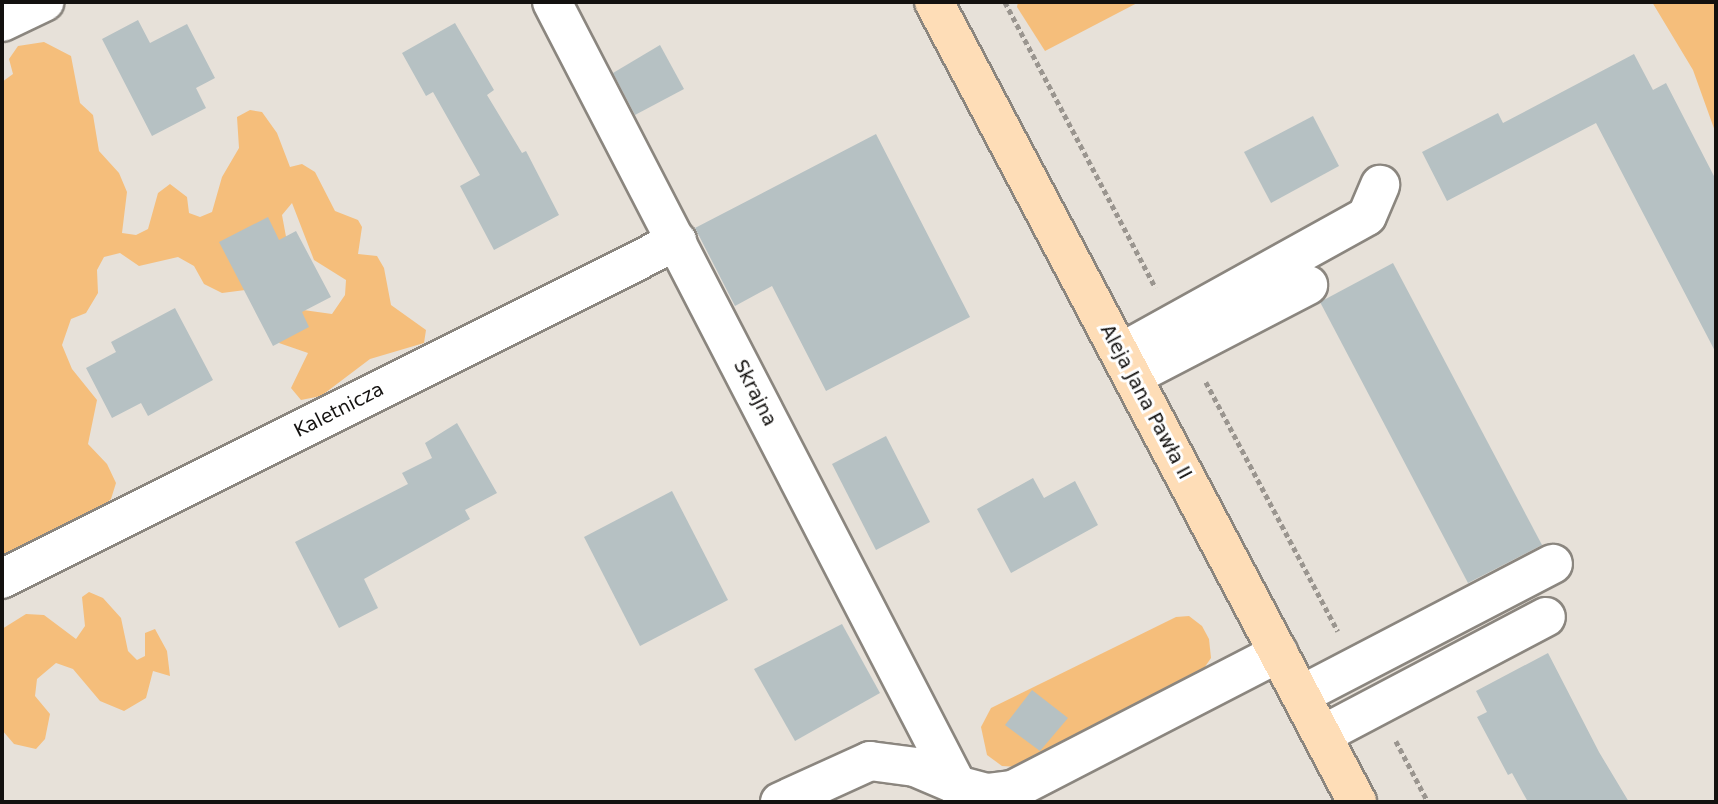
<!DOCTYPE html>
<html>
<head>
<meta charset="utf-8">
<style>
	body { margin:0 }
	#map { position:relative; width:1718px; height:804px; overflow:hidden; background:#e7e1d9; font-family:"DejaVu Sans",sans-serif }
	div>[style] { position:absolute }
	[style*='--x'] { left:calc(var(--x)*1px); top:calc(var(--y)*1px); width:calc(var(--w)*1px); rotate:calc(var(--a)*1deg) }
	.green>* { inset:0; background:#f5be7b }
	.building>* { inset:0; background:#b6c1c3 }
	.path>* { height:4.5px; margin-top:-2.25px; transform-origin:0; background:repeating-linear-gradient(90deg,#9a958f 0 5px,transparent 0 8.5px) }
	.roads { filter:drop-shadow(2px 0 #8b867f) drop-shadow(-2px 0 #8b867f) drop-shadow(0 2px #8b867f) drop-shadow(0 -2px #8b867f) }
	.minor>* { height:38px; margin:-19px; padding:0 19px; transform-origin:19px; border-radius:19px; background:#fff }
	.major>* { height:38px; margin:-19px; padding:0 19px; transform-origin:19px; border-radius:19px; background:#feddb7 }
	span { translate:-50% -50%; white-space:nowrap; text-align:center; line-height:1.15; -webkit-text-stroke:6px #fff; paint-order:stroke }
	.street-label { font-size:19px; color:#13110f }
	.frame { position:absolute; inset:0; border:4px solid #13110f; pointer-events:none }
</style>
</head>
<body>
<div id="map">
	<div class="green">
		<div style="clip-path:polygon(1018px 2px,1139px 2px,1045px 51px,1017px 7px)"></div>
		<div style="clip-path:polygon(1652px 2px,1716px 2px,1716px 134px,1693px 70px)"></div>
		<div style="clip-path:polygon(44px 42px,71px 56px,80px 103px,93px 115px,99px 151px,119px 173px,127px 192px,122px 233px,136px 235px,148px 229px,158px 193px,170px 184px,187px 197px,189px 213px,200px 217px,212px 212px,222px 177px,239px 148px,237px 117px,250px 110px,262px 112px,277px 133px,290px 167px,302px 164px,315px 172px,335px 211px,358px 220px,362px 227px,358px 254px,377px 256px,384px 268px,391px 305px,426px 330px,424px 343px,370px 359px,321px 396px,301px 400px,291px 388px,308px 353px,279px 343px,289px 308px,332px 314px,345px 295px,346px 280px,314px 260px,292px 203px,282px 215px,287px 242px,253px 289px,222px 293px,204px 284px,194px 266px,178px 257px,139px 266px,120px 253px,104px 257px,97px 270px,98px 293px,86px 313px,71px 319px,62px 345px,72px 369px,97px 400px,88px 444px,107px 464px,116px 483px,111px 499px,92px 516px,2px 558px,2px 82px,13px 74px,9px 59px,18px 46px)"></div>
		<div style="clip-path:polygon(89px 592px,103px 598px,121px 618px,128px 651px,137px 660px,145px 656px,145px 633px,155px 629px,167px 651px,170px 676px,153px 671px,146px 698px,124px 711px,100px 701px,73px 669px,56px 663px,37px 679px,35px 696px,50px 714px,45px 739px,36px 749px,14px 744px,2px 730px,2px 629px,26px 614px,44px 615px,76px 639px,85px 626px,82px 597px)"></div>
		<div style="clip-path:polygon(1189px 616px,1202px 626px,1209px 639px,1211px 658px,1200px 674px,1019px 767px,1002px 766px,987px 755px,981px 727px,991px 708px,1176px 617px)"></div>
	</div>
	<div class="building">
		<div style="clip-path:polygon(138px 20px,150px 43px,187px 24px,215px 78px,196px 88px,206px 108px,152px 136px,102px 39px)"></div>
		<div style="clip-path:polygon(455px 23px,494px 90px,487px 95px,522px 153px,526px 151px,559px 215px,494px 250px,460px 186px,480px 175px,433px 92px,426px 96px,402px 53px)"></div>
		<div style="clip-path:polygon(660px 45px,684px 89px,635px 115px,613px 73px)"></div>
		<div style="clip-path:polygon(1634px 54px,1653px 90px,1666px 83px,1716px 180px,1716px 353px,1596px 123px,1447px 201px,1422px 152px,1498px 113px,1503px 123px)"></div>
		<div style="clip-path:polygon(1313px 116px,1339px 166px,1271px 203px,1244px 152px)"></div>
		<div style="clip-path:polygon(876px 134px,970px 317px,826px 391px,772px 286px,735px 306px,695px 228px)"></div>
		<div style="clip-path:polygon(268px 217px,279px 240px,296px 231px,331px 297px,302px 312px,309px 327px,273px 346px,219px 242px)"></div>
		<div style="clip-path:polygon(1393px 263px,1542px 545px,1468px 583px,1320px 302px)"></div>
		<div style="clip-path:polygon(175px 308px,213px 380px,148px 416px,141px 403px,112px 418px,86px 368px,116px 352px,111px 342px)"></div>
		<div style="clip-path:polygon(457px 423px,497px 493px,465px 510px,470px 519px,364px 579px,378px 608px,339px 628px,295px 542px,408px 484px,402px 473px,432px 458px,425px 443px)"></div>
		<div style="clip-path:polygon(886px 436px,930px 522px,876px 550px,832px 464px)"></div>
		<div style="clip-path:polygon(1033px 478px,1044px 498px,1075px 481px,1098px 525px,1011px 573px,977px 509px)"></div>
		<div style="clip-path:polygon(672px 491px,728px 600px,640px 646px,584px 537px)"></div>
		<div style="clip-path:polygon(842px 624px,880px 693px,795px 741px,754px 669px)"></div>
		<div style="clip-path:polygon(1548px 653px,1599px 752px,1629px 802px,1528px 802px,1512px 773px,1508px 775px,1477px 717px,1487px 712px,1476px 691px)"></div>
		<div style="clip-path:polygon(1032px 690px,1068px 718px,1040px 751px,1005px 725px)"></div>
	</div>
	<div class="path">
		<div style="--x:1005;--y:2;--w:323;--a:62.2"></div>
		<div style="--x:1206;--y:382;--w:282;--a:62.1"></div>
		<div style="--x:1396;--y:741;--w:69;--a:62.3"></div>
	</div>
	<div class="roads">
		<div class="minor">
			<div style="--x:552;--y:2;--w:882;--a:62.65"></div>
			<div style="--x:957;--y:785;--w:31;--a:15"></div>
			<div style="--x:987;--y:793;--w:26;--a:-7"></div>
			<div style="--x:1013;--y:790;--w:299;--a:-27.3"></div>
			<div style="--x:2;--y:22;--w:47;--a:-25.5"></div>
			<div style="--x:1120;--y:353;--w:282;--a:-29"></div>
			<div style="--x:1367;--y:216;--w:34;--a:-67"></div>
			<div style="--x:1145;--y:370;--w:184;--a:-27.5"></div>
			<div style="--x:2;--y:579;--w:755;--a:-26.6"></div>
			<div style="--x:1301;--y:695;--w:284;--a:-27.5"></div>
			<div style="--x:1322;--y:735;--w:253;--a:-27.8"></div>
			<div style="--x:780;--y:802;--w:99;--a:-24.5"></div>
			<div style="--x:870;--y:761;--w:45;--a:7.6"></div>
			<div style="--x:915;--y:767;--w:46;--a:23.2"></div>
			<div style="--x:957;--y:785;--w:10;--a:61"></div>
		</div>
		<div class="major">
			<div style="--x:934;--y:2;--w:905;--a:62.13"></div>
		</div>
	</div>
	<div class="street-label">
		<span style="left:755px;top:393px;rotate:63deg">Skrajna</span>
		<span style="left:1146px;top:402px;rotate:62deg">Aleja Jana Pawła II</span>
		<span style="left:339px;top:410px;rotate:-27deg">Kaletnicza</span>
	</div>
	<div class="frame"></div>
</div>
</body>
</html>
